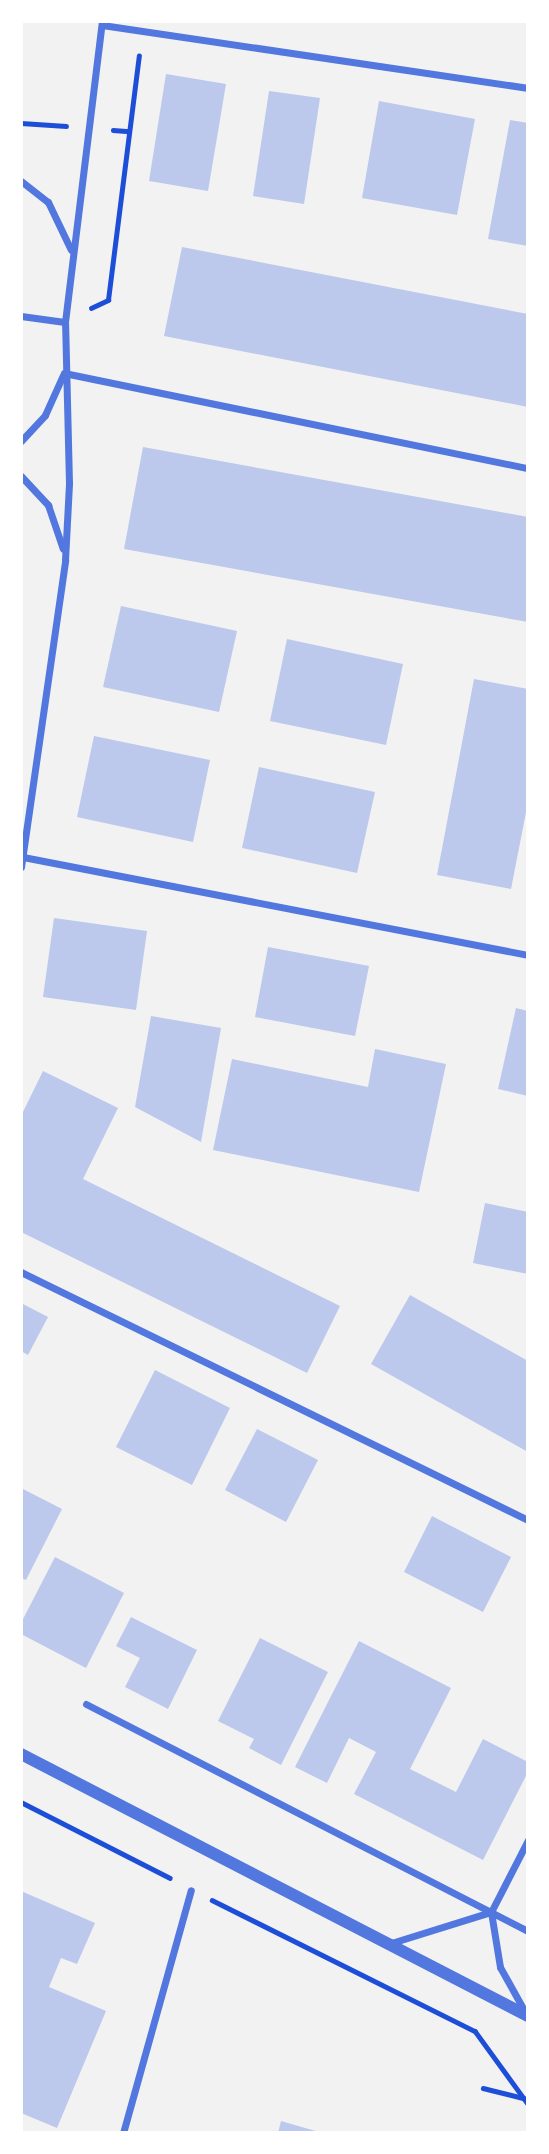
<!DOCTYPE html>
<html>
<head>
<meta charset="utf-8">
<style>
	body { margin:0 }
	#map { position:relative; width:549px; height:2154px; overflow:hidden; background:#f2f2f2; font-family:"Roboto Condensed",sans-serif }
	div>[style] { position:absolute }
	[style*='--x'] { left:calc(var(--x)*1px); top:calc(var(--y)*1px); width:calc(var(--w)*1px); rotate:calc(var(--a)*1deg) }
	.building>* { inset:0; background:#bdc9ec }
	.path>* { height:4.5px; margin:-2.25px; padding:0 2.25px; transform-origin:2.25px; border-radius:2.25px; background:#1d4ed8 }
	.minor>* { height:7px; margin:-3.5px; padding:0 3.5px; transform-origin:3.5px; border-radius:3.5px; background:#5277de }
	.tertiary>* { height:12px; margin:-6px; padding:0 6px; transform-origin:6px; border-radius:6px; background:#5277de }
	span { translate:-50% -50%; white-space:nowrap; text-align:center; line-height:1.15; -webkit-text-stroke:5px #fff; paint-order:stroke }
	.frame { position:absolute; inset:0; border:23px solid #fff; pointer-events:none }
</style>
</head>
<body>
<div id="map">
	<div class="building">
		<div style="clip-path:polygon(166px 74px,226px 84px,208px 191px,149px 181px)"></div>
		<div style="clip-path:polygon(269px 91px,320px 98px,304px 204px,253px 196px)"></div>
		<div style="clip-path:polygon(379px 101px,475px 119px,457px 215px,362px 198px)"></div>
		<div style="clip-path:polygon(510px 120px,528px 123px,528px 246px,488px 239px)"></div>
		<div style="clip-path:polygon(182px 247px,528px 314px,528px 407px,164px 336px)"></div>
		<div style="clip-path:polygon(143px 447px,528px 517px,528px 622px,124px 549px)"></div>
		<div style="clip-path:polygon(121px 606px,237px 631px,219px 712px,103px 687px)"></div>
		<div style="clip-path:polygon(287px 639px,403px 664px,386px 745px,270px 721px)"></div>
		<div style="clip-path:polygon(474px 679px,528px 689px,528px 802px,511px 889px,437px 875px)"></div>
		<div style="clip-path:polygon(94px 736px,210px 760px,193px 842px,77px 817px)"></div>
		<div style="clip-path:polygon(259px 767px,375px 792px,357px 873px,242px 848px)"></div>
		<div style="clip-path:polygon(54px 918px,147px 931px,136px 1010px,43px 997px)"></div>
		<div style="clip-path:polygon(268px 947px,369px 966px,355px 1036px,255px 1017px)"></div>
		<div style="clip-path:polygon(516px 1008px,528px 1011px,528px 1096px,498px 1089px)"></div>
		<div style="clip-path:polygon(151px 1016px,221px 1028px,201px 1142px,135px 1107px)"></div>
		<div style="clip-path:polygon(375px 1049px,446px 1064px,419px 1192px,213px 1150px,232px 1059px,368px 1087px)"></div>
		<div style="clip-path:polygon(43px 1071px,118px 1108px,83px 1179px,340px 1306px,307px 1373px,21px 1232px,21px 1116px)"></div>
		<div style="clip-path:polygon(485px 1203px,528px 1212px,528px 1274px,473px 1263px)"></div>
		<div style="clip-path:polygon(410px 1295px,528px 1361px,528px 1452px,371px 1364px)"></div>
		<div style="clip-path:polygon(21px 1303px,48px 1317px,28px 1355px,21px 1351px)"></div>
		<div style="clip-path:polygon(155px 1370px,230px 1408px,192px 1485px,116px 1447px)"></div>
		<div style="clip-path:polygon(257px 1429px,318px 1460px,286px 1522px,225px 1490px)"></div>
		<div style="clip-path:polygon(21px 1488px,62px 1509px,26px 1580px,21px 1578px)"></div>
		<div style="clip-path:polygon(432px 1516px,511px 1557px,483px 1612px,404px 1572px)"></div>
		<div style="clip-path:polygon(55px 1557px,124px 1593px,86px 1668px,21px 1634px,21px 1623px)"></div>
		<div style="clip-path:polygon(131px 1617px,197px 1650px,168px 1709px,125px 1687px,140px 1658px,116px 1646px)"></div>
		<div style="clip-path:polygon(260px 1638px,328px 1672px,281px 1765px,249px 1748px,254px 1739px,218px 1721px)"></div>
		<div style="clip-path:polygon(359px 1641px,451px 1688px,410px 1769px,456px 1792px,483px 1739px,528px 1762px,528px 1772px,483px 1860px,354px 1794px,376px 1752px,349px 1738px,327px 1783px,295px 1767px)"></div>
		<div style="clip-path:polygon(21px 1891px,95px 1923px,77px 1964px,61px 1958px,49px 1987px,106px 2011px,57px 2128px,21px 2113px)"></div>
		<div style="clip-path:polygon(281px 2121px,319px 2132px,319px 2133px,278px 2133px)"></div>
	</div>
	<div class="path">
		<div style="--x:21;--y:123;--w:45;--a:3.8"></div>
		<div style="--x:113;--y:130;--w:16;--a:4"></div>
		<div style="--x:91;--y:308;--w:19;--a:-25"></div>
		<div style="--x:108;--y:300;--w:246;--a:-82.8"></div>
		<div style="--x:21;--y:1802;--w:167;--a:27"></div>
		<div style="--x:212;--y:1900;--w:294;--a:26.5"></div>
		<div style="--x:475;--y:2031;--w:90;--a:54"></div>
		<div style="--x:483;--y:2088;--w:45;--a:14"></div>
	</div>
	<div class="minor">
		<div style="--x:102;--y:25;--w:431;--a:8.4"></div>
		<div style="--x:21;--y:181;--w:34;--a:38"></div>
		<div style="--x:48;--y:202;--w:53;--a:64.4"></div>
		<div style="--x:21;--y:316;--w:44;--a:7.8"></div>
		<div style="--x:64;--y:373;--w:474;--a:11.6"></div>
		<div style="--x:21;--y:441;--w:35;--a:-47"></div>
		<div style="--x:45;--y:415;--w:44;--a:-65.8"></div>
		<div style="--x:21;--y:476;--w:40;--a:47"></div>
		<div style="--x:48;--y:505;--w:46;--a:71.2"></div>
		<div style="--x:23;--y:857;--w:514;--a:10.98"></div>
		<div style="--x:21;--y:867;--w:310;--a:-81.8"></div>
		<div style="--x:65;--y:560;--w:77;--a:-87"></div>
		<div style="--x:69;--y:483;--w:161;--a:-91.4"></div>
		<div style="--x:65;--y:322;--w:303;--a:-83"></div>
		<div style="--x:21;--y:1272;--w:564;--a:26.07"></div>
		<div style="--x:86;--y:1704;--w:497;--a:27.2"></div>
		<div style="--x:388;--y:1944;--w:108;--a:-17.3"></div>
		<div style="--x:525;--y:2012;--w:51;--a:-119.1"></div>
		<div style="--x:500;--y:1967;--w:56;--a:-99.3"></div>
		<div style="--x:491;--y:1912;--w:81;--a:-62.8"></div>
		<div style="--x:123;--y:2133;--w:252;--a:-74.4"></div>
	</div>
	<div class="tertiary">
		<div style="--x:21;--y:1754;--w:571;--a:27.33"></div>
	</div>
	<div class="frame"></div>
</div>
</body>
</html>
